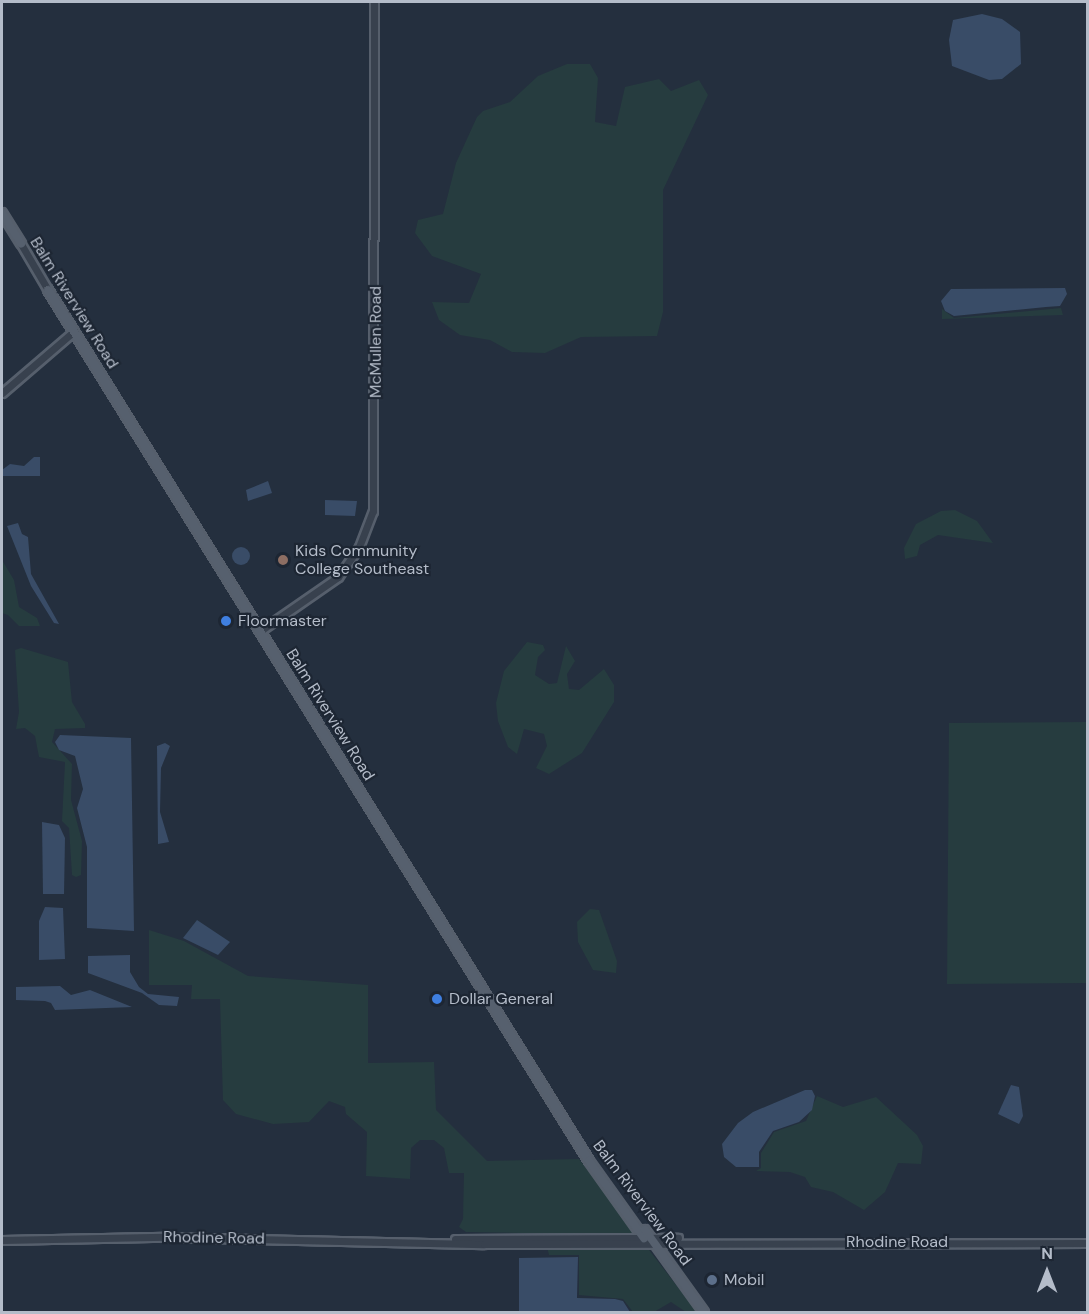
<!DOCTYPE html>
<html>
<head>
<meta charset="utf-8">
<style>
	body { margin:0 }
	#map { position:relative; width:1089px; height:1314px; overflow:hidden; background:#242f3e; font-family:"DM Sans",sans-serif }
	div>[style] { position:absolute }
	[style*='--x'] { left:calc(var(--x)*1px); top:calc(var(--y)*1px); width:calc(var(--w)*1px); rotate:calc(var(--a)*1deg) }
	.green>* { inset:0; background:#263c3f }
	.water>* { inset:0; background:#394c67 }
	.round { border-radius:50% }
	.roads { filter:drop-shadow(2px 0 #565f6c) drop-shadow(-2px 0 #565f6c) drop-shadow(0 2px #565f6c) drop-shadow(0 -2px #565f6c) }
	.minor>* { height:7px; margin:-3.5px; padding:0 3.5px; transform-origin:3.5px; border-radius:3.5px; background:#38414e }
	.major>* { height:8px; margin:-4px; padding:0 4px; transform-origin:4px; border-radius:4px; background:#56606e }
	.dots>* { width:16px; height:16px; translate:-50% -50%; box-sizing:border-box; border:3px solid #1d2633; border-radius:50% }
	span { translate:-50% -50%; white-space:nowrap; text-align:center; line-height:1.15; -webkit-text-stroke:4.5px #1d2633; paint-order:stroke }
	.street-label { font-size:16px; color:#b4bcc9 }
	.poi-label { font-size:16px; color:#b4bcc9 }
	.left { translate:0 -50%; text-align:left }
	.frame { position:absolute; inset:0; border:3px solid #b4bcc9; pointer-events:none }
	.north { position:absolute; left:1017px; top:1242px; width:60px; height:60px; -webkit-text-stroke:4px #1d2633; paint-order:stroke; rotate:0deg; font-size:16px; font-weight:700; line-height:24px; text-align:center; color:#b4bcc9 }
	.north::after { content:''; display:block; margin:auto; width:21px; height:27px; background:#b4bcc9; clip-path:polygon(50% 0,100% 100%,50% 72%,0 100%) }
</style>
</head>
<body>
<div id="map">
	<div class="green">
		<div style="clip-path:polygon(567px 64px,590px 64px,598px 78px,595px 122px,616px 126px,625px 87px,659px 79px,671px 91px,699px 80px,708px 95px,663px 190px,663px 312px,657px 336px,581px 337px,545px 353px,512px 352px,490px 340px,460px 335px,439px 320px,432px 302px,469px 303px,481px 274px,432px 256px,415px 233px,418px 220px,443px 214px,456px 163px,477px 117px,483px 111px,510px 102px,538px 76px)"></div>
		<div style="clip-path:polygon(1061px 308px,1063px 315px,942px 319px,942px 309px,954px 318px)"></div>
		<div style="clip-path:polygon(955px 510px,977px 521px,993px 543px,938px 535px,920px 545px,917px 556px,905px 559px,904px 548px,916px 524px,941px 511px)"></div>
		<div style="clip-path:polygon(2px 560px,14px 580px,19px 607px,37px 618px,40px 626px,19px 626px,8px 615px,2px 613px)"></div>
		<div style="clip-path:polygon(527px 642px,543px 645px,545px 650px,538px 657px,535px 675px,549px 684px,557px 683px,566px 646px,575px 661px,567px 674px,569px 689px,579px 690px,604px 669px,614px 685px,614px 702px,582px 753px,549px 774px,536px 768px,547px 746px,544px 734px,524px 729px,517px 754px,508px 747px,498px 721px,496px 703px,504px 671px)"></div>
		<div style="clip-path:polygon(21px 648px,68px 662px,72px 702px,85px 724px,85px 728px,55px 729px,52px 742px,72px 764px,71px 800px,82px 841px,81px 875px,76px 877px,72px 875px,69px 828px,62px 821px,65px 762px,39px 757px,35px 736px,25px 728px,16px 729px,19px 712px,15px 650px)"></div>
		<div style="clip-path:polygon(1087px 722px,1087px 983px,947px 984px,949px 723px)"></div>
		<div style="clip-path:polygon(590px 909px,599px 910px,617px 961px,616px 973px,593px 970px,578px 942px,577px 922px)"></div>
		<div style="clip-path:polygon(149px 930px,184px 941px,248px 976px,368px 985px,368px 1063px,434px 1062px,436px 1110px,487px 1161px,579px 1159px,637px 1235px,466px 1232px,459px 1227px,463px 1219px,464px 1173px,449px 1173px,444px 1148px,434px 1140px,420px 1140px,411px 1148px,410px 1179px,366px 1176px,367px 1132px,346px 1114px,345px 1107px,329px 1101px,309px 1122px,273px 1124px,236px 1114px,223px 1100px,220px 999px,191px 999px,192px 985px,149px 985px)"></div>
		<div style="clip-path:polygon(817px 1096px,843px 1107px,876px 1097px,917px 1135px,923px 1146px,921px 1164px,898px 1163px,885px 1192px,864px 1210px,833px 1192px,811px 1187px,805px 1177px,790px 1172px,756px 1171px,761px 1168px,761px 1153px,774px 1132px,806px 1121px)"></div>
		<div style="clip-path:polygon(646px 1246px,697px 1312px,686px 1312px,671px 1302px,654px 1312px,633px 1312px,623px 1299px,579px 1295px,579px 1255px,549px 1255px,547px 1247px)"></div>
	</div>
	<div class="water">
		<div style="clip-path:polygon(982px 14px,1002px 19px,1020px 32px,1021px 64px,1002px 79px,989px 80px,952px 66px,949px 40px,953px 20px)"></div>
		<div style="clip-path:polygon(1065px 288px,1067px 294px,1060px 306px,1046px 307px,954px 316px,945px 311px,941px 301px,951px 289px)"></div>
		<div style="clip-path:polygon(34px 457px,40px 457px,40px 476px,2px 476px,2px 470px,10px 464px,24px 466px)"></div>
		<div style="clip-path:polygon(268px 481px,272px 493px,248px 501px,246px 490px)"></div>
		<div style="clip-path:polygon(325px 500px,357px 501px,355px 516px,325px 515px)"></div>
		<div style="clip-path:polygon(18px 523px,22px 534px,28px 537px,31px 574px,59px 624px,54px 623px,31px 586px,7px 526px)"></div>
		<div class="round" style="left:232px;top:547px;width:18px;height:18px"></div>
		<div style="clip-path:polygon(60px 735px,131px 738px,134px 931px,87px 928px,87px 847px,77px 808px,83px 789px,75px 756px,59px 750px,55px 742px)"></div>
		<div style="clip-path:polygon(165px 743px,170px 746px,161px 768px,160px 812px,169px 842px,158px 844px,157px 746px)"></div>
		<div style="clip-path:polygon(42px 822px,59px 825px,65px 838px,64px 894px,43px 894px)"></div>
		<div style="clip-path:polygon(45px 907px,63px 908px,65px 959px,39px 960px,39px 921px)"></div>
		<div style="clip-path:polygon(197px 920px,230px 942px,218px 955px,183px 938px)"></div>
		<div style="clip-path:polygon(130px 955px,130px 972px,139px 987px,148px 994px,179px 997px,177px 1006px,159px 1005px,142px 993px,88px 973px,88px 956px)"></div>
		<div style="clip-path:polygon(60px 986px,71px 995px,90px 990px,132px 1007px,55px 1010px,51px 1003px,45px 1001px,16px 1000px,16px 987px)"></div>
		<div style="clip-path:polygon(1011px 1085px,1019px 1087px,1023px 1116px,1019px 1124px,998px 1114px)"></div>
		<div style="clip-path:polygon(805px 1090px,812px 1090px,815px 1096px,812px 1110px,799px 1122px,773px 1131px,759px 1152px,759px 1167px,736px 1167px,724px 1157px,722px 1144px,738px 1123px,753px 1112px)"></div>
		<div style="clip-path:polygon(578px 1257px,577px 1298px,615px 1299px,623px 1301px,630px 1312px,519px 1312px,519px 1258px)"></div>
	</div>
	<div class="roads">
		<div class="minor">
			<div style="--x:21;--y:244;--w:53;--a:59.6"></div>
			<div style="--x:2;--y:393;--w:95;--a:-40.7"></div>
			<div style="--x:260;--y:631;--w:95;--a:-34.7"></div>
			<div style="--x:338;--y:577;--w:37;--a:-55"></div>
			<div style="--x:359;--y:547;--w:39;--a:-69"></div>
			<div style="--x:373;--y:511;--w:509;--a:-89.89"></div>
			<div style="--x:455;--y:1239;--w:223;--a:-0.3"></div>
			<div style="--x:2;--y:1240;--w:163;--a:-1.1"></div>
			<div style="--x:165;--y:1237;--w:319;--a:1.3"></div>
			<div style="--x:484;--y:1244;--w:604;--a:-0.09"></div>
		</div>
		<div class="major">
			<div style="--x:2;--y:213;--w:36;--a:58"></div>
			<div style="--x:48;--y:290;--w:1025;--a:58.15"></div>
			<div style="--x:589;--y:1161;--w:95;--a:54.5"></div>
			<div style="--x:645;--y:1230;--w:101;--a:54.3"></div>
		</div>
	</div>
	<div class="dots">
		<div style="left:283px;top:560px;background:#8d6e63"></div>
		<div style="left:226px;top:621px;background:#3f7fe0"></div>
		<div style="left:437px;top:999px;background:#3f7fe0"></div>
		<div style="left:712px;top:1280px;background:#5c6f8a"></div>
	</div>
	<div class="street-label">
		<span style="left:74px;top:303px;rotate:58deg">Balm Riverview Road</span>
		<span style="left:376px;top:342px;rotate:-90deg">McMullen Road</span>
		<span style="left:330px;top:715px;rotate:58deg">Balm Riverview Road</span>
		<span style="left:642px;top:1203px;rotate:53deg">Balm Riverview Road</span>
		<span style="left:214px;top:1238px;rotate:1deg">Rhodine Road</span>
		<span style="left:897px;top:1242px">Rhodine Road</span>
	</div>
	<div class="poi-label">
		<span class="left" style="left:295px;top:560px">Kids Community<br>College Southeast</span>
		<span class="left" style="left:238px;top:621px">Floormaster</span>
		<span class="left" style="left:449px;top:999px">Dollar General</span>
		<span class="left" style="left:724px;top:1280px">Mobil</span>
	</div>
	<div class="frame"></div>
	<div class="north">N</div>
</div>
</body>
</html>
